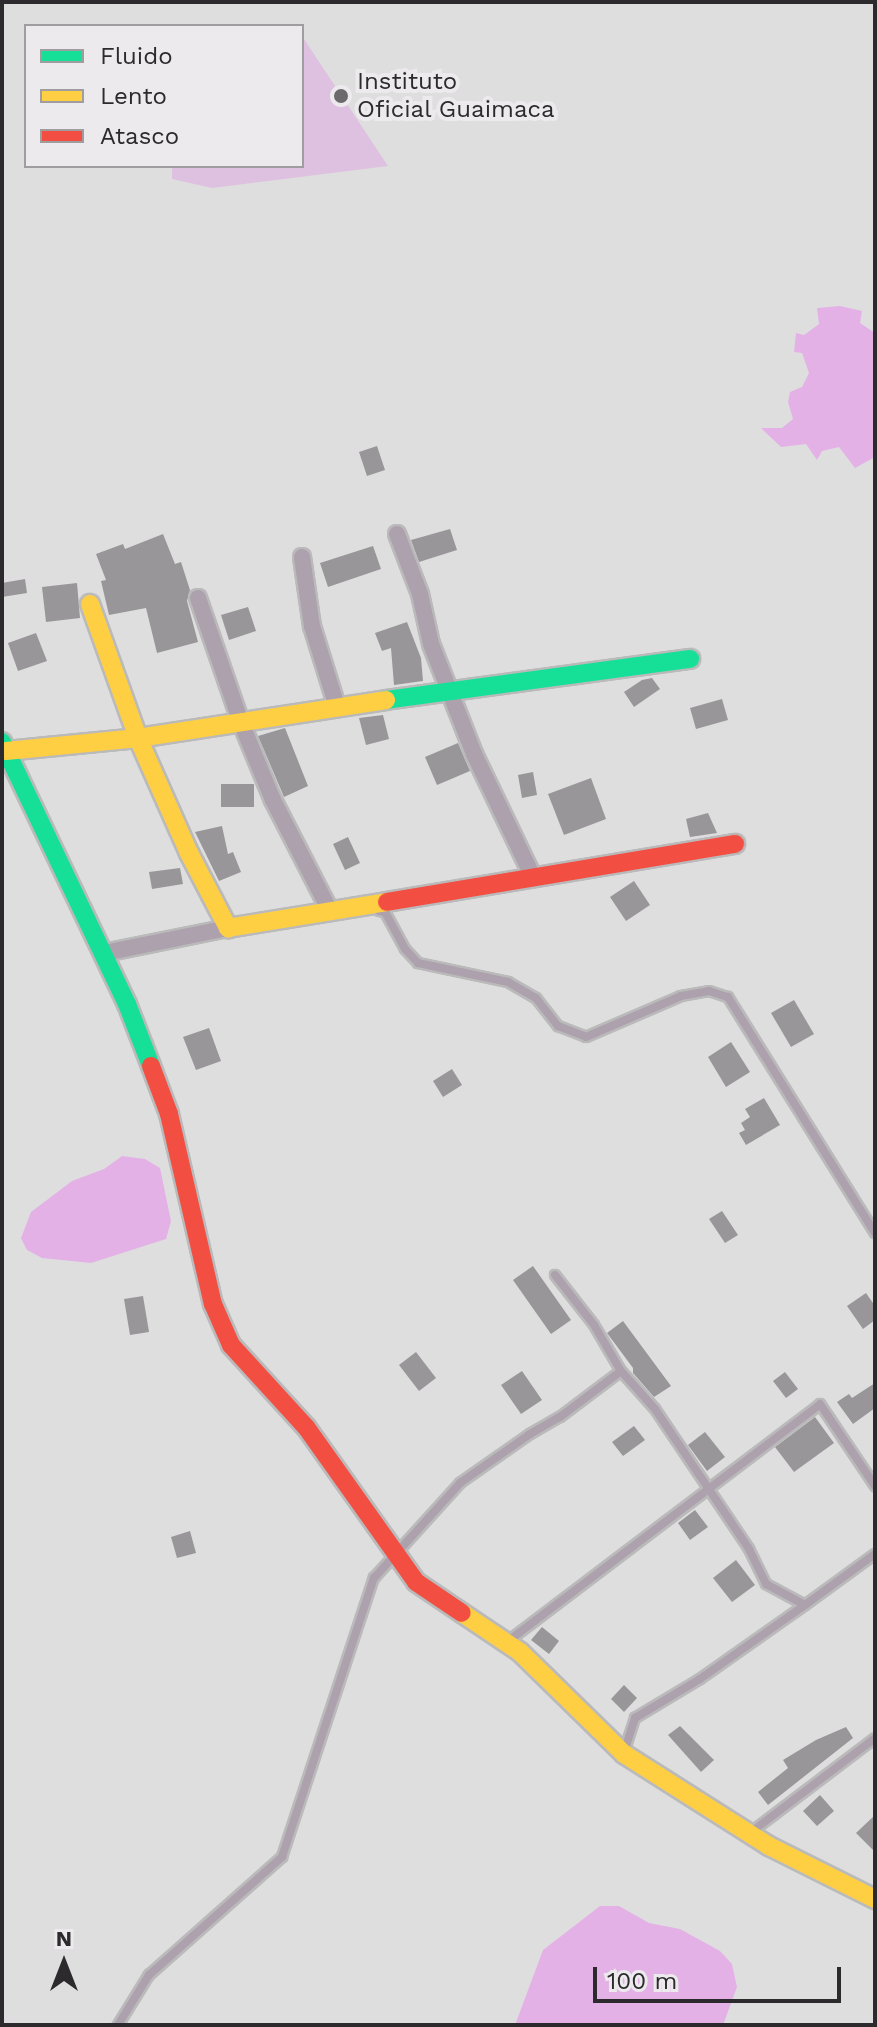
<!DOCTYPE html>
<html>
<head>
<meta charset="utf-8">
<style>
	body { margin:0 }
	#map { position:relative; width:877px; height:2027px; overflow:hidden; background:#dfdedf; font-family:"Work Sans",sans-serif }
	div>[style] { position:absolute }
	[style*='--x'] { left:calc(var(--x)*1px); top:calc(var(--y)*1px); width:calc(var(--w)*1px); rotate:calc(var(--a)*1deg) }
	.green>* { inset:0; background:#dec1e0 }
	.water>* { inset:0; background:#e3b1e6 }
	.building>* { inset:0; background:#989698 }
	.roads { filter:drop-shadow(2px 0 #bbbabb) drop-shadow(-2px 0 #bbbabb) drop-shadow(0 2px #bbbabb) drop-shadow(0 -2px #bbbabb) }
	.lane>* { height:8px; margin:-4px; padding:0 4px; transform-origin:4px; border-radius:4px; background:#aca1ad }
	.street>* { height:16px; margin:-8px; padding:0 8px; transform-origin:8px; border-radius:8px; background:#aca1ad }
	.fast>* { height:18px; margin:-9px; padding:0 9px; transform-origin:9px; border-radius:9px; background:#16e098 }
	.slow>* { height:18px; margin:-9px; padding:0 9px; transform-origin:9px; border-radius:9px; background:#ffcf43 }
	.jam>* { height:18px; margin:-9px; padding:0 9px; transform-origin:9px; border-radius:9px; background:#f24e42 }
	.dots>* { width:22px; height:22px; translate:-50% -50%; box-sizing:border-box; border:4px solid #edeaee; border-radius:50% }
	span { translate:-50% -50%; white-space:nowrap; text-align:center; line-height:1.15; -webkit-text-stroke:8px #edeaee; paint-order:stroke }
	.poi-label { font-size:24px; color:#2c2a2c }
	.left { translate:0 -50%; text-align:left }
	.frame { position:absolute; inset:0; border:4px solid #2c2a2c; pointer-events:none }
	.legend { position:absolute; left:24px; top:24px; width:280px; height:144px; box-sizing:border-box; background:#edeaee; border:2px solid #a09da0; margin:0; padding:10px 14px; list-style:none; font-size:24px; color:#2c2a2c }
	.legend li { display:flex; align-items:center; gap:16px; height:40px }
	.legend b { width:40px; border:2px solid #a09da0 }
	.north { position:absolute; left:24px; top:1923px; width:80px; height:80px; -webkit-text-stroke:6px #edeaee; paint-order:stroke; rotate:0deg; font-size:22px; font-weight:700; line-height:32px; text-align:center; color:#2c2a2c }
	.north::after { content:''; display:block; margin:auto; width:28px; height:36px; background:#2c2a2c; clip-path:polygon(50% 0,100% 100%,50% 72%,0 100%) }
	.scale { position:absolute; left:593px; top:1967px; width:248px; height:36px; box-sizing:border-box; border:4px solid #2c2a2c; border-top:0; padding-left:10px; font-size:24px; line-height:28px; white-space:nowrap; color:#2c2a2c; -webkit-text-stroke:6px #edeaee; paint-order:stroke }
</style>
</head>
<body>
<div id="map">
	<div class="green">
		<div style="clip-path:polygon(302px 36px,388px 166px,212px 188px,172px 179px,172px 166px,302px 166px)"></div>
	</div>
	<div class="water">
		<div style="clip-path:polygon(840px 306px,862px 311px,860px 323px,875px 333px,875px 457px,855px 468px,839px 447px,822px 451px,817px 460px,806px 444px,781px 447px,761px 428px,782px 428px,793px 419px,788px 402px,790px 392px,802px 387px,809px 373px,802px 353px,794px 352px,796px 333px,804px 335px,819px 324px,817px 308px)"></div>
		<div style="clip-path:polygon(122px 1156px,145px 1159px,160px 1168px,171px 1221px,166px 1239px,91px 1263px,42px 1258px,27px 1250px,21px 1238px,31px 1212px,72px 1181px,104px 1169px)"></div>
		<div style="clip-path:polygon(600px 1906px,619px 1906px,649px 1923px,680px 1929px,720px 1951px,732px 1964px,737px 1987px,723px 2025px,515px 2025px,543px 1950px)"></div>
	</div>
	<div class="building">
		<div style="clip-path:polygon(377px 446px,385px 470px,367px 476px,359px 452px)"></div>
		<div style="clip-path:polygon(450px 529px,457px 550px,419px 562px,411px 540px)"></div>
		<div style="clip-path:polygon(163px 534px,175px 564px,181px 562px,190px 590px,187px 601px,198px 642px,157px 653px,146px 608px,109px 615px,101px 581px,106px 580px,96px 554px,123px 544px,125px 549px)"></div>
		<div style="clip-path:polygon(373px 546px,381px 569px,328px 587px,320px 563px)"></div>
		<div style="clip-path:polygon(25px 579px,27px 593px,2px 597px,2px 583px)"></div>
		<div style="clip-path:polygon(77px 583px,80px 618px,46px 622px,42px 587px)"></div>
		<div style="clip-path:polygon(248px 607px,256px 631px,229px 640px,221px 615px)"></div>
		<div style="clip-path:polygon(407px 622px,421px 658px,423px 681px,394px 685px,391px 648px,382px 651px,375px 633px)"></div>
		<div style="clip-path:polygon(36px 633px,47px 661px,18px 671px,8px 643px)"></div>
		<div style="clip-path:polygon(652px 678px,660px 689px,634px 707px,624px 692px,642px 680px)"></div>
		<div style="clip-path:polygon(722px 699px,728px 720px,696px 729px,690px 708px)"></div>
		<div style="clip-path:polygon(383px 715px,389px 739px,366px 745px,359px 718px)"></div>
		<div style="clip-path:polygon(285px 728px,308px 786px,284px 797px,258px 736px)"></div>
		<div style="clip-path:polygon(458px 743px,470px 771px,437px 785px,425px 757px)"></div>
		<div style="clip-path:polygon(533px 772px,537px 795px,522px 798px,518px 775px)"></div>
		<div style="clip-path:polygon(591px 778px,606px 819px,564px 835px,548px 794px)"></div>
		<div style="clip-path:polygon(221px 784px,254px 784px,254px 807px,221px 807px)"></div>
		<div style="clip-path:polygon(708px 813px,717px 833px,690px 837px,686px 819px)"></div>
		<div style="clip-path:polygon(222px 826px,228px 854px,233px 852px,241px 872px,219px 881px,195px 832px)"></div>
		<div style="clip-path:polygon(348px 837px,360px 863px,345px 870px,333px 844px)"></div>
		<div style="clip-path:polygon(180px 868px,183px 884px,152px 889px,149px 872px)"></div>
		<div style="clip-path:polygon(634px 881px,650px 905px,626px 921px,610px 897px)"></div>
		<div style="clip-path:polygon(794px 1000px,814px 1034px,791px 1047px,771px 1013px)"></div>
		<div style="clip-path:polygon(209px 1028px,221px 1061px,196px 1070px,183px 1037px)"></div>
		<div style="clip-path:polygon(731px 1042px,750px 1072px,726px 1087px,708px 1057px)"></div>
		<div style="clip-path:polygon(452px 1069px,462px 1085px,443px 1097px,433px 1081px)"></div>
		<div style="clip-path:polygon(764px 1098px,780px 1125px,746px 1145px,739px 1133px,745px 1130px,741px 1123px,750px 1117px,745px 1109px)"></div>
		<div style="clip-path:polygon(722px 1211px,738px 1235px,725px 1243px,709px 1219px)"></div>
		<div style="clip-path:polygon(533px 1266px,571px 1320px,551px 1334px,513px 1280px)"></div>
		<div style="clip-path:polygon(866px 1293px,875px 1306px,875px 1320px,863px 1329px,847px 1306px)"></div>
		<div style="clip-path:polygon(143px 1296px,149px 1332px,130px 1335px,124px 1299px)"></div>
		<div style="clip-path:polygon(623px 1321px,671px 1386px,654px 1397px,633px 1373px,633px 1368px,607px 1333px)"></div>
		<div style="clip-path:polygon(416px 1352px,436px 1378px,419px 1391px,399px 1365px)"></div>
		<div style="clip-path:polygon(522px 1371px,542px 1400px,521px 1414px,501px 1385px)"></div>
		<div style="clip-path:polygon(785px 1372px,798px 1389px,786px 1398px,773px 1381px)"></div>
		<div style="clip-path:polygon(875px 1383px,875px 1408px,853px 1424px,837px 1402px,849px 1394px,852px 1398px)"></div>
		<div style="clip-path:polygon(815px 1417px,834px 1443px,794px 1472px,775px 1447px)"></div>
		<div style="clip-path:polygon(634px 1426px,645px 1440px,623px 1456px,612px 1442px)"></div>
		<div style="clip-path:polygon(705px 1432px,725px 1457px,707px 1471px,688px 1445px)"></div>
		<div style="clip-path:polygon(695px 1510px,708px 1527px,690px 1540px,678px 1523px)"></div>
		<div style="clip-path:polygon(190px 1531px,196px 1553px,177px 1558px,171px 1537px)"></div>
		<div style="clip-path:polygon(736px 1560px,755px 1585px,732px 1602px,713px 1578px)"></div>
		<div style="clip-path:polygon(542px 1627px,559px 1641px,549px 1654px,531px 1640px)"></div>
		<div style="clip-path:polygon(624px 1685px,637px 1698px,624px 1712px,611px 1699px)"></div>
		<div style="clip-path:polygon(680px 1726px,714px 1760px,701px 1772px,668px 1735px)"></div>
		<div style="clip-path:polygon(846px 1727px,853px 1738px,768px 1805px,758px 1792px,788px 1768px,783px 1760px,816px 1740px)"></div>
		<div style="clip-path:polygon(820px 1795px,834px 1811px,817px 1826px,803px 1811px)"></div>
		<div style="clip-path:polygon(875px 1815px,875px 1852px,856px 1833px)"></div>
	</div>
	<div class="roads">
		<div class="lane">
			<div style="--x:379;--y:911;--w:6;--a:9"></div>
			<div style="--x:385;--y:912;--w:42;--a:61.6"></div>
			<div style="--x:405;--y:949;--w:19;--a:47"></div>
			<div style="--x:418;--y:963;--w:92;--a:11.9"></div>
			<div style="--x:508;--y:982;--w:32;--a:30"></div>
			<div style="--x:536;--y:998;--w:36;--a:52"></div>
			<div style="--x:558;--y:1026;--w:30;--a:21"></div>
			<div style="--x:586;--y:1037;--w:103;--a:-23.3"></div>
			<div style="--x:681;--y:996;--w:28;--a:-10"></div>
			<div style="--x:709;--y:991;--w:20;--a:18"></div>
			<div style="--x:728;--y:997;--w:278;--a:58.1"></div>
			<div style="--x:555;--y:1275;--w:63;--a:52"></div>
			<div style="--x:594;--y:1325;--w:53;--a:59.6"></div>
			<div style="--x:621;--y:1371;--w:51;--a:48.2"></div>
			<div style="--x:655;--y:1409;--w:169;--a:56.1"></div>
			<div style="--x:749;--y:1549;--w:39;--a:64"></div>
			<div style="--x:766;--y:1584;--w:44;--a:28.3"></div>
			<div style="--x:805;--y:1605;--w:87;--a:-36.1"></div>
			<div style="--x:507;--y:1642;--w:393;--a:-37.2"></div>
			<div style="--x:820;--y:1404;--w:99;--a:56.1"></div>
			<div style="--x:625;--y:1749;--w:33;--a:-72"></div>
			<div style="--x:635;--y:1718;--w:76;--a:-31"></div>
			<div style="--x:700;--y:1679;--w:128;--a:-35.2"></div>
			<div style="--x:750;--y:1833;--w:157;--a:-37.2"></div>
			<div style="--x:118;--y:2025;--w:59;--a:-58.2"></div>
			<div style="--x:149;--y:1975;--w:178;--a:-41.6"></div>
			<div style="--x:282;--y:1857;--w:294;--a:-71.8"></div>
			<div style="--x:374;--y:1578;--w:128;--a:-47.8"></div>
			<div style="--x:460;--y:1483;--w:85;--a:-35"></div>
			<div style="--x:530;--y:1434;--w:34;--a:-30"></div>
			<div style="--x:560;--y:1417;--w:76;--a:-37"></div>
		</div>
		<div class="street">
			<div style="--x:397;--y:534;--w:64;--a:69"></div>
			<div style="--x:420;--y:594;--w:51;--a:77.6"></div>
			<div style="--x:431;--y:644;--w:120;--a:68.6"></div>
			<div style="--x:475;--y:756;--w:134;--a:64.4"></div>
			<div style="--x:302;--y:557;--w:70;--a:81.8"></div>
			<div style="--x:312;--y:626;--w:85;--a:72.8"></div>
			<div style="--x:198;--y:598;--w:129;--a:71"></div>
			<div style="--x:240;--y:720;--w:87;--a:67.6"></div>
			<div style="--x:273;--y:800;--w:125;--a:62.8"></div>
			<div style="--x:104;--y:953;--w:126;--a:-11.4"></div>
		</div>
		<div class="fast">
			<div style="--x:386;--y:700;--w:307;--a:-7.7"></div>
			<div style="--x:2;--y:742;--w:290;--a:64.5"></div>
			<div style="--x:127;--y:1004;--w:66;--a:68.8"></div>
		</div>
		<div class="slow">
			<div style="--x:90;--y:604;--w:142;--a:70.3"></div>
			<div style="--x:138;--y:738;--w:126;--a:66.1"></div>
			<div style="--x:189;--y:853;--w:85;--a:62.5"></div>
			<div style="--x:228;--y:928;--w:161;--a:-9.3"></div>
			<div style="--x:6;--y:751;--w:133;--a:-5.6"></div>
			<div style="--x:138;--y:738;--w:251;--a:-8.7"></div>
			<div style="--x:462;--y:1613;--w:70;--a:33.9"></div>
			<div style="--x:520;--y:1652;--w:146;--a:44.4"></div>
			<div style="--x:624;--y:1754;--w:172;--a:32.4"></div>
			<div style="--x:769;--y:1846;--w:119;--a:26.6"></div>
		</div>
		<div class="jam">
			<div style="--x:387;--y:902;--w:353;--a:-9.5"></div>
			<div style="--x:151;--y:1066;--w:51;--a:69.4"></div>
			<div style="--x:169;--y:1114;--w:195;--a:77"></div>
			<div style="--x:213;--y:1304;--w:45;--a:66.3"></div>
			<div style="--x:231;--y:1345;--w:111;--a:47.6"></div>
			<div style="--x:306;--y:1427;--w:190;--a:54.6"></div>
			<div style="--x:416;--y:1582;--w:55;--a:34"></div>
		</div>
	</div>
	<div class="dots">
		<div style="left:341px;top:96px;background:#6b696b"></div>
	</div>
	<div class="poi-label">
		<span class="left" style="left:357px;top:96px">Instituto<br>Oficial Guaimaca</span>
	</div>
	<div class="frame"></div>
	<ul class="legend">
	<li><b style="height:10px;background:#16e098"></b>Fluido</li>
	<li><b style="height:10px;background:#ffcf43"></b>Lento</li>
	<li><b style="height:10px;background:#f24e42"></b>Atasco</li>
	</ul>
	<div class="north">N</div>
	<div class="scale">100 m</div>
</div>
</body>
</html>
